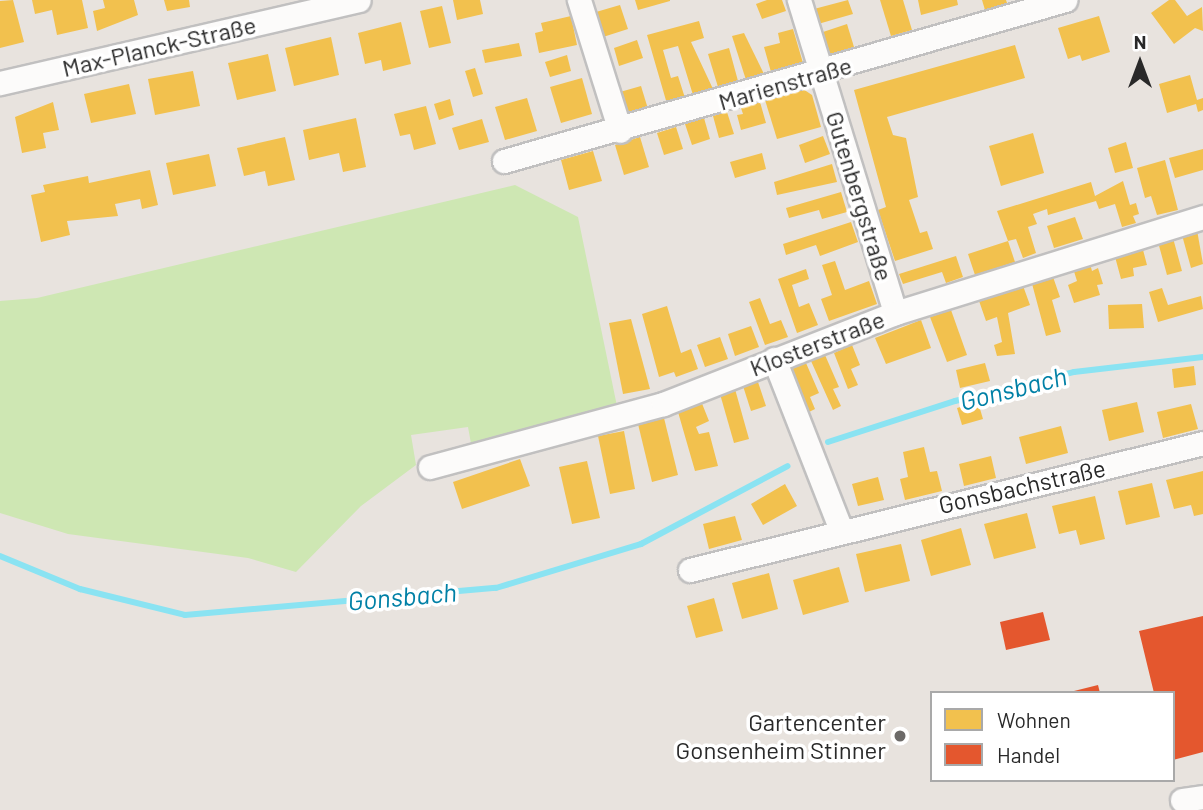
<!DOCTYPE html>
<html>
<head>
<meta charset="utf-8">
<style>
	body { margin:0 }
	#map { position:relative; width:1203px; height:810px; overflow:hidden; background:#e8e3de; font-family:Barlow,sans-serif }
	div>[style] { position:absolute }
	[style*='--x'] { left:calc(var(--x)*1px); top:calc(var(--y)*1px); width:calc(var(--w)*1px); rotate:calc(var(--a)*1deg) }
	.green>* { inset:0; background:#cee7b3 }
	.homes>* { inset:0; background:#f2c14e }
	.shops>* { inset:0; background:#e4572e }
	.stream>* { height:6px; margin:-3px; padding:0 3px; transform-origin:3px; border-radius:3px; background:#8ae3f2 }
	.roads { filter:drop-shadow(2px 0 #c1c0c0) drop-shadow(-2px 0 #c1c0c0) drop-shadow(0 2px #c1c0c0) drop-shadow(0 -2px #c1c0c0) }
	.minor>* { height:23px; margin:-11.5px; padding:0 11.5px; transform-origin:11.5px; border-radius:11.5px; background:#fcfbfa }
	.dots>* { width:19px; height:19px; translate:-50% -50%; box-sizing:border-box; border:4px solid #fff; border-radius:50% }
	span { translate:-50% -50%; white-space:nowrap; text-align:center; line-height:1.15; -webkit-text-stroke:7px #fff; paint-order:stroke }
	.street-label { font-size:24px; color:#292929 }
	.poi-label { font-size:24px; color:#292929 }
	.right { translate:-100% -50%; text-align:right }
	.water-label { font-size:26px; color:#0080a6; font-style:italic }
	.legend { position:absolute; left:930px; top:691px; width:245px; height:91px; box-sizing:border-box; background:#fff; border:2px solid #a9a9a9; margin:0; padding:9px 12px; list-style:none; font-size:21px; color:#292929 }
	.legend li { display:flex; align-items:center; gap:14px; height:35px }
	.legend b { width:35px; border:2px solid #a9a9a9 }
	.north { position:absolute; left:1105px; top:28px; width:70px; height:70px; -webkit-text-stroke:5px #fff; paint-order:stroke; rotate:0deg; font-size:19px; font-weight:700; line-height:28px; text-align:center; color:#292929 }
	.north::after { content:''; display:block; margin:auto; width:24px; height:32px; background:#292929; clip-path:polygon(50% 0,100% 100%,50% 72%,0 100%) }
</style>
</head>
<body>
<div id="map">
	<div class="green">
		<div style="clip-path:polygon(515px 185px,578px 217px,618px 411px,472px 449px,468px 427px,411px 435px,416px 465px,361px 506px,296px 572px,248px 558px,68px 534px,0 513px,0 301px,37px 298px)"></div>
	</div>
	<div class="homes">
		<div style="clip-path:polygon(13px 0,24px 42px,0 48px,0 1px)"></div>
		<div style="clip-path:polygon(32px 0,82px 0,88px 28px,57px 35px,52px 10px,35px 14px)"></div>
		<div style="clip-path:polygon(103px 0,134px 0,138px 15px,97px 31px,93px 11px,105px 8px)"></div>
		<div style="clip-path:polygon(164px 0,189px 0,190px 7px,167px 11px)"></div>
		<div style="clip-path:polygon(453px 0,480px 0,483px 14px,457px 20px)"></div>
		<div style="clip-path:polygon(635px 0,670px 0,670px 1px,638px 10px)"></div>
		<div style="clip-path:polygon(767px 0,782px 0,786px 11px,762px 19px,756px 4px)"></div>
		<div style="clip-path:polygon(848px 0,853px 14px,818px 24px,814px 9px)"></div>
		<div style="clip-path:polygon(880px 0,903px 0,912px 30px,891px 36px)"></div>
		<div style="clip-path:polygon(918px 0,957px 0,958px 5px,921px 15px)"></div>
		<div style="clip-path:polygon(982px 0,1006px 0,1007px 3px,985px 10px)"></div>
		<div style="clip-path:polygon(1169px 0,1175px 0,1187px 16px,1202px 7px,1203px 31px,1195px 28px,1174px 44px,1151px 13px)"></div>
		<div style="clip-path:polygon(620px 5px,628px 29px,603px 37px,596px 12px)"></div>
		<div style="clip-path:polygon(442px 6px,451px 43px,429px 48px,420px 11px)"></div>
		<div style="clip-path:polygon(571px 16px,577px 45px,539px 53px,535px 33px,543px 31px,541px 23px)"></div>
		<div style="clip-path:polygon(1099px 16px,1110px 52px,1082px 61px,1080px 55px,1068px 59px,1058px 28px)"></div>
		<div style="clip-path:polygon(699px 21px,704px 38px,691px 42px,713px 89px,693px 95px,678px 46px,663px 50px,671px 78px,678px 76px,685px 98px,667px 104px,647px 35px)"></div>
		<div style="clip-path:polygon(401px 22px,411px 64px,383px 71px,381px 60px,365px 64px,358px 33px)"></div>
		<div style="clip-path:polygon(847px 24px,854px 47px,827px 55px,820px 33px)"></div>
		<div style="clip-path:polygon(793px 29px,803px 63px,771px 72px,764px 47px,780px 43px,778px 33px)"></div>
		<div style="clip-path:polygon(744px 33px,764px 74px,746px 80px,732px 36px)"></div>
		<div style="clip-path:polygon(331px 37px,339px 75px,294px 86px,285px 48px)"></div>
		<div style="clip-path:polygon(637px 40px,643px 58px,619px 66px,614px 48px)"></div>
		<div style="clip-path:polygon(519px 43px,522px 56px,485px 63px,482px 50px)"></div>
		<div style="clip-path:polygon(1015px 45px,1025px 78px,887px 117px,893px 135px,906px 138px,918px 197px,909px 200px,920px 233px,927px 231px,933px 249px,895px 261px,878px 210px,886px 207px,854px 90px)"></div>
		<div style="clip-path:polygon(729px 48px,738px 81px,718px 87px,708px 54px)"></div>
		<div style="clip-path:polygon(268px 54px,276px 91px,237px 100px,228px 63px)"></div>
		<div style="clip-path:polygon(567px 55px,571px 71px,550px 77px,545px 62px)"></div>
		<div style="clip-path:polygon(475px 68px,483px 94px,473px 97px,465px 71px)"></div>
		<div style="clip-path:polygon(193px 71px,200px 106px,155px 115px,148px 79px)"></div>
		<div style="clip-path:polygon(1190px 75px,1197px 100px,1203px 98px,1203px 110px,1198px 112px,1196px 104px,1167px 113px,1159px 84px)"></div>
		<div style="clip-path:polygon(582px 78px,592px 114px,561px 123px,550px 87px)"></div>
		<div style="clip-path:polygon(129px 84px,136px 114px,91px 123px,84px 94px)"></div>
		<div style="clip-path:polygon(641px 86px,648px 109px,627px 115px,620px 92px)"></div>
		<div style="clip-path:polygon(803px 89px,812px 95px,821px 127px,777px 139px,765px 100px)"></div>
		<div style="clip-path:polygon(527px 98px,537px 131px,505px 140px,495px 107px)"></div>
		<div style="clip-path:polygon(450px 99px,454px 115px,439px 120px,434px 104px)"></div>
		<div style="clip-path:polygon(53px 102px,59px 130px,43px 133px,46px 148px,22px 153px,15px 117px)"></div>
		<div style="clip-path:polygon(760px 102px,766px 123px,741px 130px,737px 115px,743px 114px,741px 108px)"></div>
		<div style="clip-path:polygon(426px 106px,436px 144px,414px 150px,410px 134px,400px 136px,394px 114px)"></div>
		<div style="clip-path:polygon(727px 112px,734px 134px,719px 138px,713px 116px)"></div>
		<div style="clip-path:polygon(356px 118px,366px 167px,343px 172px,339px 153px,309px 160px,303px 130px)"></div>
		<div style="clip-path:polygon(704px 118px,710px 139px,692px 145px,685px 124px)"></div>
		<div style="clip-path:polygon(482px 119px,489px 142px,459px 150px,452px 128px)"></div>
		<div style="clip-path:polygon(676px 127px,683px 149px,664px 155px,657px 133px)"></div>
		<div style="clip-path:polygon(1033px 133px,1044px 173px,1001px 186px,989px 146px)"></div>
		<div style="clip-path:polygon(823px 136px,830px 154px,805px 163px,799px 145px)"></div>
		<div style="clip-path:polygon(285px 137px,295px 180px,268px 186px,265px 171px,244px 176px,237px 148px)"></div>
		<div style="clip-path:polygon(640px 137px,649px 167px,624px 175px,615px 145px)"></div>
		<div style="clip-path:polygon(1126px 142px,1133px 168px,1115px 173px,1108px 148px)"></div>
		<div style="clip-path:polygon(1203px 149px,1203px 170px,1175px 178px,1169px 158px)"></div>
		<div style="clip-path:polygon(593px 151px,602px 181px,569px 190px,561px 160px)"></div>
		<div style="clip-path:polygon(762px 153px,766px 169px,735px 178px,730px 162px)"></div>
		<div style="clip-path:polygon(209px 154px,216px 186px,173px 195px,166px 163px)"></div>
		<div style="clip-path:polygon(1165px 160px,1178px 210px,1157px 215px,1151px 196px,1145px 198px,1137px 168px)"></div>
		<div style="clip-path:polygon(832px 164px,837px 182px,777px 195px,774px 182px)"></div>
		<div style="clip-path:polygon(150px 170px,158px 205px,142px 209px,140px 199px,115px 204px,118px 216px,67px 221px,70px 235px,41px 242px,31px 195px,45px 192px,43px 185px,88px 176px,89px 183px)"></div>
		<div style="clip-path:polygon(1123px 181px,1130px 205px,1136px 203px,1139px 214px,1133px 216px,1136px 223px,1122px 227px,1115px 204px,1099px 209px,1096px 201px,1048px 215px,1047px 209px,1033px 214px,1037px 224px,1028px 227px,1036px 253px,1023px 258px,1016px 239px,1008px 241px,1015px 262px,975px 275px,968px 254px,1008px 241px,997px 211px,1091px 182px,1095px 196px)"></div>
		<div style="clip-path:polygon(841px 192px,847px 212px,822px 219px,819px 210px,789px 218px,786px 208px)"></div>
		<div style="clip-path:polygon(1075px 217px,1083px 239px,1054px 248px,1047px 226px)"></div>
		<div style="clip-path:polygon(851px 222px,858px 242px,820px 256px,816px 245px,786px 255px,783px 244px)"></div>
		<div style="clip-path:polygon(1197px 230px,1203px 264px,1191px 268px,1182px 235px)"></div>
		<div style="clip-path:polygon(1173px 238px,1182px 271px,1167px 275px,1158px 242px)"></div>
		<div style="clip-path:polygon(1142px 246px,1147px 265px,1133px 268px,1134px 276px,1121px 279px,1114px 253px)"></div>
		<div style="clip-path:polygon(956px 256px,963px 277px,946px 283px,942px 272px,903px 284px,899px 274px)"></div>
		<div style="clip-path:polygon(1089px 260px,1092px 271px,1098px 268px,1103px 284px,1097px 285px,1100px 295px,1074px 303px,1068px 285px,1077px 281px,1072px 265px)"></div>
		<div style="clip-path:polygon(835px 261px,845px 290px,869px 281px,877px 304px,829px 321px,821px 299px,832px 295px,822px 265px)"></div>
		<div style="clip-path:polygon(806px 269px,809px 279px,792px 285px,799px 307px,809px 303px,818px 325px,797px 333px,778px 279px)"></div>
		<div style="clip-path:polygon(1052px 274px,1060px 297px,1052px 300px,1061px 332px,1046px 336px,1031px 280px)"></div>
		<div style="clip-path:polygon(1022px 283px,1030px 305px,1008px 313px,1015px 354px,997px 356px,994px 345px,1002px 342px,997px 317px,986px 321px,978px 298px)"></div>
		<div style="clip-path:polygon(1162px 288px,1168px 305px,1201px 296px,1203px 309px,1158px 322px,1149px 292px)"></div>
		<div style="clip-path:polygon(760px 298px,770px 324px,781px 320px,788px 337px,765px 345px,749px 302px)"></div>
		<div style="clip-path:polygon(1142px 304px,1144px 328px,1109px 329px,1108px 305px)"></div>
		<div style="clip-path:polygon(667px 306px,681px 353px,691px 349px,698px 369px,676px 377px,674px 372px,659px 377px,642px 314px)"></div>
		<div style="clip-path:polygon(951px 310px,967px 355px,947px 362px,930px 317px)"></div>
		<div style="clip-path:polygon(631px 319px,650px 389px,623px 394px,609px 323px)"></div>
		<div style="clip-path:polygon(921px 320px,931px 348px,886px 364px,875px 338px)"></div>
		<div style="clip-path:polygon(751px 326px,759px 347px,735px 356px,728px 334px)"></div>
		<div style="clip-path:polygon(720px 337px,728px 359px,705px 367px,697px 345px)"></div>
		<div style="clip-path:polygon(852px 345px,860px 365px,851px 369px,858px 385px,848px 389px,834px 353px)"></div>
		<div style="clip-path:polygon(825px 355px,839px 387px,833px 389px,841px 406px,833px 410px,811px 361px)"></div>
		<div style="clip-path:polygon(806px 363px,819px 393px,810px 397px,815px 409px,809px 412px,791px 369px)"></div>
		<div style="clip-path:polygon(985px 363px,990px 381px,960px 388px,956px 370px)"></div>
		<div style="clip-path:polygon(1194px 366px,1196px 385px,1174px 388px,1172px 369px)"></div>
		<div style="clip-path:polygon(758px 382px,766px 406px,751px 411px,743px 386px)"></div>
		<div style="clip-path:polygon(735px 389px,749px 439px,734px 443px,720px 394px)"></div>
		<div style="clip-path:polygon(701px 401px,709px 421px,696px 427px,699px 434px,709px 432px,718px 466px,695px 471px,678px 412px)"></div>
		<div style="clip-path:polygon(978px 402px,983px 419px,962px 425px,957px 408px)"></div>
		<div style="clip-path:polygon(1137px 402px,1144px 432px,1109px 441px,1102px 410px)"></div>
		<div style="clip-path:polygon(1191px 404px,1198px 429px,1163px 438px,1157px 412px)"></div>
		<div style="clip-path:polygon(664px 418px,678px 475px,652px 482px,638px 424px)"></div>
		<div style="clip-path:polygon(1061px 426px,1068px 453px,1026px 464px,1019px 437px)"></div>
		<div style="clip-path:polygon(624px 431px,635px 489px,610px 494px,598px 436px)"></div>
		<div style="clip-path:polygon(924px 447px,930px 472px,937px 471px,942px 491px,905px 500px,900px 479px,908px 477px,903px 452px)"></div>
		<div style="clip-path:polygon(991px 456px,996px 478px,964px 486px,959px 464px)"></div>
		<div style="clip-path:polygon(520px 459px,530px 486px,462px 509px,453px 482px)"></div>
		<div style="clip-path:polygon(587px 461px,600px 518px,572px 524px,559px 467px)"></div>
		<div style="clip-path:polygon(1203px 471px,1203px 514px,1194px 516px,1191px 505px,1174px 509px,1166px 480px)"></div>
		<div style="clip-path:polygon(878px 477px,884px 500px,858px 506px,852px 484px)"></div>
		<div style="clip-path:polygon(1152px 483px,1160px 517px,1126px 525px,1118px 491px)"></div>
		<div style="clip-path:polygon(785px 484px,797px 506px,763px 525px,751px 504px)"></div>
		<div style="clip-path:polygon(1095px 496px,1105px 539px,1080px 545px,1076px 530px,1059px 534px,1052px 506px)"></div>
		<div style="clip-path:polygon(1027px 513px,1036px 548px,994px 559px,984px 524px)"></div>
		<div style="clip-path:polygon(735px 516px,742px 540px,709px 549px,703px 524px)"></div>
		<div style="clip-path:polygon(961px 528px,971px 565px,931px 576px,921px 540px)"></div>
		<div style="clip-path:polygon(901px 544px,910px 581px,865px 592px,856px 554px)"></div>
		<div style="clip-path:polygon(839px 567px,849px 602px,803px 615px,793px 580px)"></div>
		<div style="clip-path:polygon(769px 573px,778px 609px,742px 619px,732px 583px)"></div>
		<div style="clip-path:polygon(714px 598px,723px 631px,696px 638px,687px 606px)"></div>
	</div>
	<div class="shops">
		<div style="clip-path:polygon(1043px 612px,1050px 640px,1006px 650px,1000px 622px)"></div>
		<div style="clip-path:polygon(1203px 616px,1203px 752px,1173px 760px,1173px 693px,1154px 693px,1139px 631px)"></div>
		<div style="clip-path:polygon(1098px 685px,1100px 693px,1070px 693px,1070px 692px)"></div>
	</div>
	<div class="stream">
		<div style="--x:828;--y:442;--w:133;--a:-17.9"></div>
		<div style="--x:955;--y:401;--w:122;--a:-13.7"></div>
		<div style="--x:1074;--y:372;--w:130;--a:-6.6"></div>
		<div style="--x:0;--y:556;--w:87;--a:22.4"></div>
		<div style="--x:80;--y:589;--w:108;--a:13.9"></div>
		<div style="--x:185;--y:615;--w:312;--a:-5"></div>
		<div style="--x:496;--y:588;--w:152;--a:-16.9"></div>
		<div style="--x:641;--y:544;--w:166;--a:-28"></div>
	</div>
	<div class="roads">
		<div class="minor">
			<div style="--x:579;--y:0;--w:137;--a:72.6"></div>
			<div style="--x:799;--y:0;--w:327;--a:72.9"></div>
			<div style="--x:0;--y:83;--w:368;--a:-13"></div>
			<div style="--x:504;--y:161;--w:584;--a:-16.01"></div>
			<div style="--x:774;--y:359;--w:184;--a:68.6"></div>
			<div style="--x:430;--y:467;--w:241;--a:-15.1"></div>
			<div style="--x:663;--y:404;--w:249;--a:-21.4"></div>
			<div style="--x:895;--y:313;--w:323;--a:-17.3"></div>
			<div style="--x:690;--y:570;--w:528;--a:-13.9"></div>
			<div style="--x:1182;--y:800;--w:21;--a:-8"></div>
		</div>
	</div>
	<div class="dots">
		<div style="left:900px;top:736px;background:#6c6a68"></div>
	</div>
	<div class="street-label">
		<span style="left:159px;top:46px;rotate:-13deg">Max-Planck-Straße</span>
		<span style="left:785px;top:83px;rotate:-16deg">Marienstraße</span>
		<span style="left:860px;top:196px;rotate:73deg">Gutenbergstraße</span>
		<span style="left:817px;top:343px;rotate:-21deg">Klosterstraße</span>
		<span style="left:1022px;top:486px;rotate:-13deg">Gonsbachstraße</span>
	</div>
	<div class="poi-label">
		<span class="right" style="left:886px;top:736px">Gartencenter<br>Gonsenheim Stinner</span>
	</div>
	<div class="water-label">
		<span style="left:1013px;top:388px;rotate:-14deg">Gonsbach</span>
		<span style="left:402px;top:596px;rotate:-5deg">Gonsbach</span>
	</div>
	<ul class="legend">
	<li><b style="height:19px;background:#f2c14e"></b>Wohnen</li>
	<li><b style="height:19px;background:#e4572e"></b>Handel</li>
	</ul>
	<div class="north">N</div>
</div>
</body>
</html>
